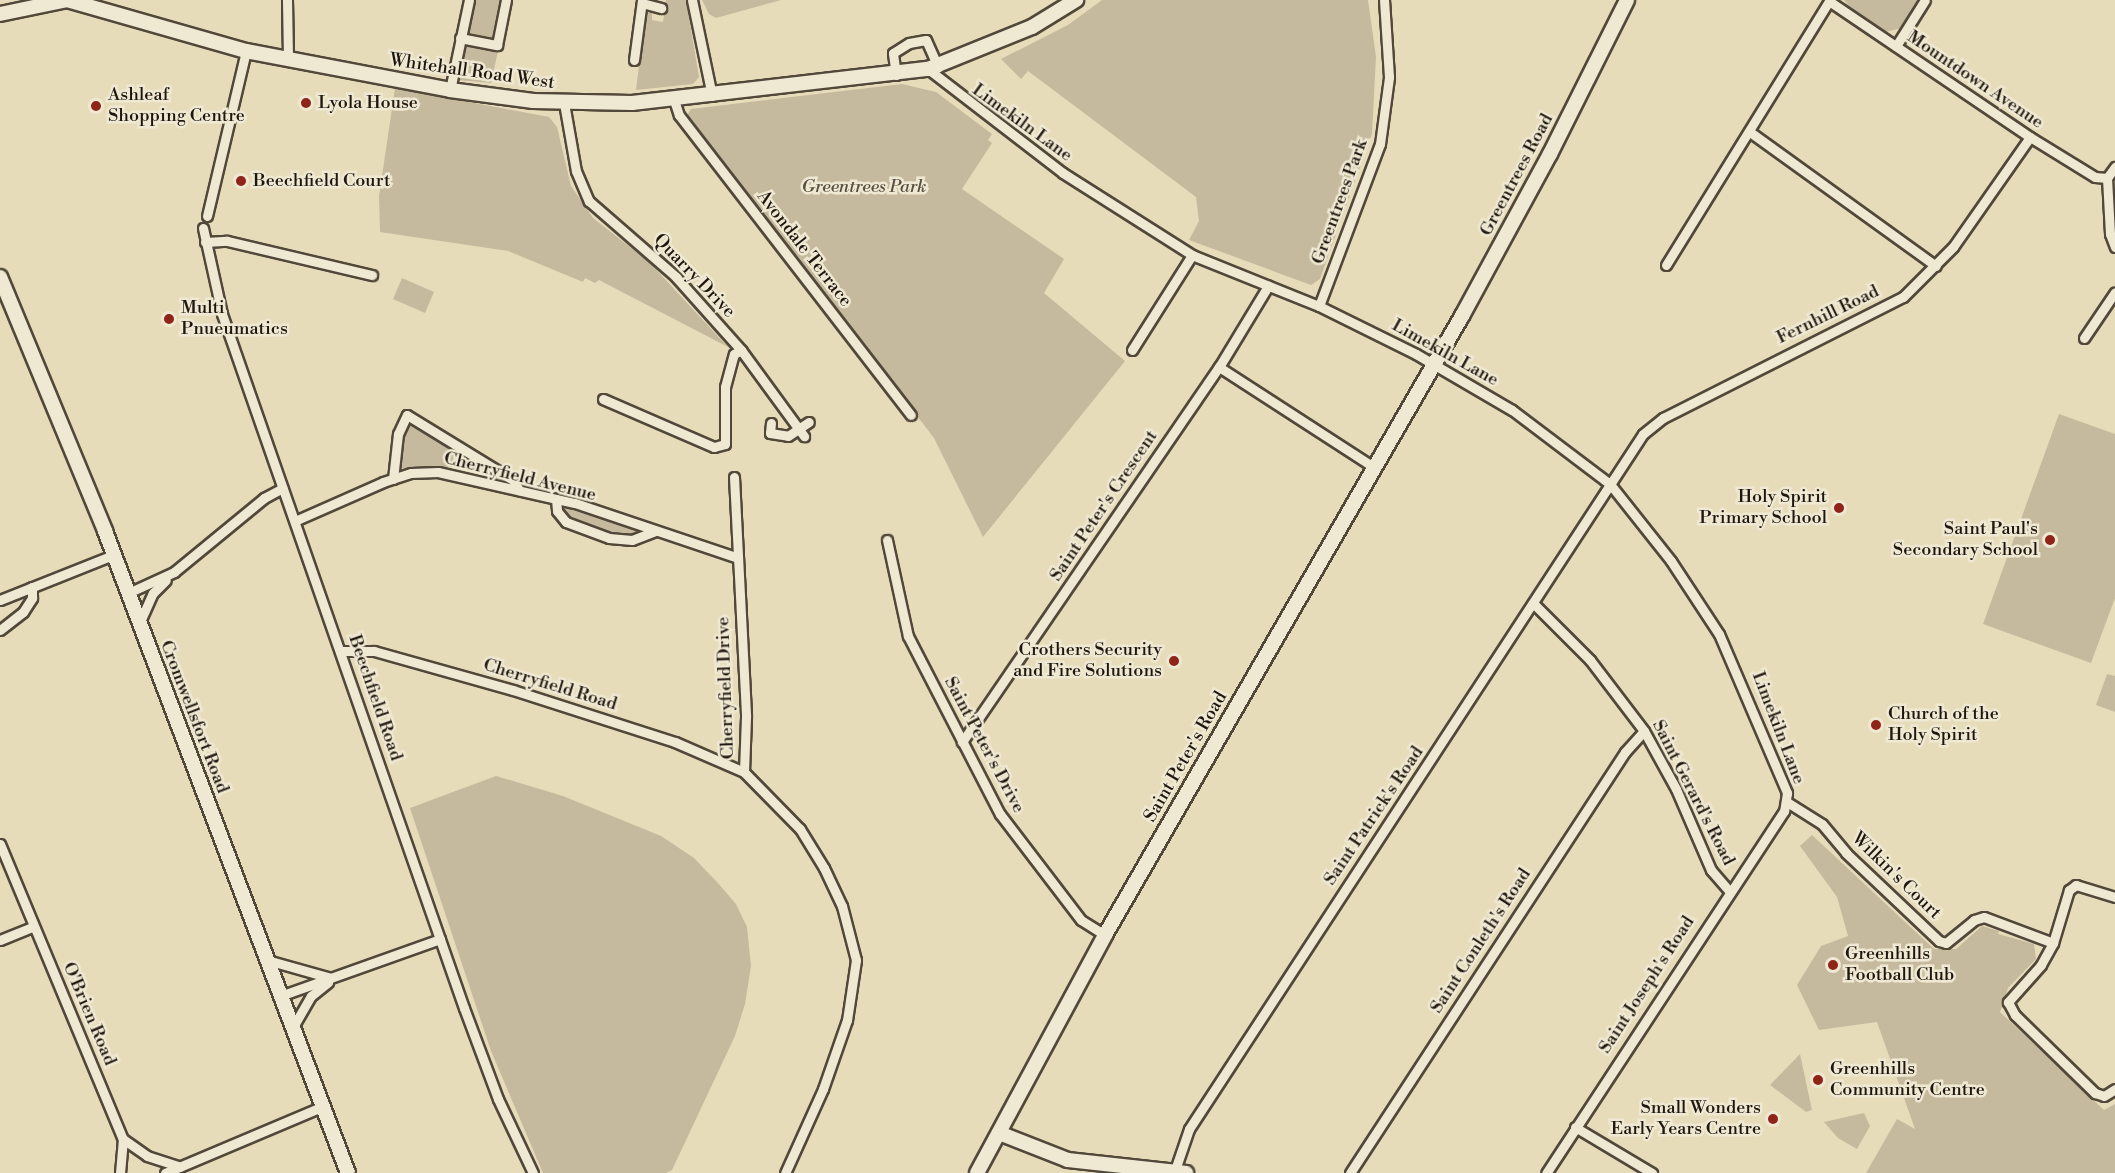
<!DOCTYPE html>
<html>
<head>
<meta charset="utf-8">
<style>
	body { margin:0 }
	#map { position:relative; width:2115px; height:1173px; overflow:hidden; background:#e7dcba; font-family:"Libre Bodoni",serif }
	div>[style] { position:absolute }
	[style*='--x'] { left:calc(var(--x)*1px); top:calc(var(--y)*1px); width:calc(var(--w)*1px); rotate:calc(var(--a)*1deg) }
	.green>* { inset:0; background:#c5ba9d }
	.roads { filter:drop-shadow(2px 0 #51483a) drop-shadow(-2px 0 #51483a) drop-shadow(0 2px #51483a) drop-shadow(0 -2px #51483a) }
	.street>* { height:9px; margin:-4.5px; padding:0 4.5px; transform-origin:4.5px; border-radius:4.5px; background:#efe8d2 }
	.secondary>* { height:14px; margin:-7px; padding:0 7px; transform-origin:7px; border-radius:7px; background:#efe8d2 }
	.dots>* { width:16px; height:16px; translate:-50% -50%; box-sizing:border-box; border:3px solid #efe8d2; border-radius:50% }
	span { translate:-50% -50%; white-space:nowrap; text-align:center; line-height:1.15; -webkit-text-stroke:5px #efe8d2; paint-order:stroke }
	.street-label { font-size:18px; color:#1f160f }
	.poi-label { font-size:18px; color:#1f160f }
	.left { translate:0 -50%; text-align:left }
	.right { translate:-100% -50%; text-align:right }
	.park-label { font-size:18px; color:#594f41; font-style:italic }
</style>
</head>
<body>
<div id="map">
	<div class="green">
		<div style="clip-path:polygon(474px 0,503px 0,494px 38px,467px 33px)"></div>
		<div style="clip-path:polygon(666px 0,686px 0,699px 77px,693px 84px,636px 90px,645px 14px,652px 12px,652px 20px,663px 22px)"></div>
		<div style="clip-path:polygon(702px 0,781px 0,716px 18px,709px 14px)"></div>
		<div style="clip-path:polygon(1102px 0,1368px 0,1376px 57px,1372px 134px,1320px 279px,1311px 285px,1189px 240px,1199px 221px,1196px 197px,1028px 71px,1021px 79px,1001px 59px,1068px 25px)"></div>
		<div style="clip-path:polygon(1844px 0,1920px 0,1902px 28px,1886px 32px,1852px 10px)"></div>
		<div style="clip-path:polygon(465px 44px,498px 51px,491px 83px,457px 80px)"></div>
		<div style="clip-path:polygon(902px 84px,936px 92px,992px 134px,988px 140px,992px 143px,962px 189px,1064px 259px,1044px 293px,1125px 361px,983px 537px,934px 438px,687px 115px,691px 109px)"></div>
		<div style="clip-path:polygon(395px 88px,549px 117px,557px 127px,571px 186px,593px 218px,649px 262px,728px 347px,599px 280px,595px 283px,585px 278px,583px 282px,508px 251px,380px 232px,379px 196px)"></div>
		<div style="clip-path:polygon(402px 278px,434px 292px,425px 313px,393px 299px)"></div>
		<div style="clip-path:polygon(2059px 414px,2115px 434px,2115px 598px,2091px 663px,1983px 624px)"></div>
		<div style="clip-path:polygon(408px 425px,420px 425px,500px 476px,449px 467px,400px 468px,397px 459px)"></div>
		<div style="clip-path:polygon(563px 507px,641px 532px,629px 536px,590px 527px,566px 517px)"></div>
		<div style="clip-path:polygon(2107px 674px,2115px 676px,2115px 712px,2096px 705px)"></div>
		<div style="clip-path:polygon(496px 776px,563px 796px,661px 836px,694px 858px,717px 882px,736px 904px,747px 927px,751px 966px,745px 1004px,735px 1036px,672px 1170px,666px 1173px,543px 1173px,491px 1051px,410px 808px)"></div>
		<div style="clip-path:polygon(1812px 835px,1934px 949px,1956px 949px,1982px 926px,1999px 931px,1998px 934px,2034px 944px,2036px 959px,2008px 988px,2000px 1012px,2104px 1110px,2115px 1104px,2115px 1173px,1866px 1173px,1897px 1119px,1915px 1129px,1877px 1022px,1819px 1030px,1797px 985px,1821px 946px,1848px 936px,1837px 897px,1800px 846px)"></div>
		<div style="clip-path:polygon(1800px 1054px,1812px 1110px,1806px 1112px,1770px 1085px)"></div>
		<div style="clip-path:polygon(1864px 1113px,1870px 1126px,1857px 1149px,1838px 1138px,1824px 1122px)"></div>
	</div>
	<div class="roads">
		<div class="street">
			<div style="--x:287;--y:0;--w:59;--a:89"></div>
			<div style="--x:692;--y:0;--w:98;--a:78.2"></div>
			<div style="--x:642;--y:3;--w:20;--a:15"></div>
			<div style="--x:460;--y:38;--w:38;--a:11"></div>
			<div style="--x:497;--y:45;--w:46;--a:-78.7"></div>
			<div style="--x:1896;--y:46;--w:54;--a:-57.8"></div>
			<div style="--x:634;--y:60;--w:61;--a:-82.4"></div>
			<div style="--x:928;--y:69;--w:170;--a:37.6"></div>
			<div style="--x:1063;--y:173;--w:153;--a:32.4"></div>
			<div style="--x:1192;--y:255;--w:137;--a:21.9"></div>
			<div style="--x:1319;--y:306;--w:108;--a:26.3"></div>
			<div style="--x:1416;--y:354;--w:111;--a:30.3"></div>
			<div style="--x:1512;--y:410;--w:123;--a:37.1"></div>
			<div style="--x:1610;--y:484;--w:98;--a:51.6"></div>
			<div style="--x:1671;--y:561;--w:87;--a:56.7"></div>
			<div style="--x:1719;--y:634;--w:173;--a:66.8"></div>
			<div style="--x:1787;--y:793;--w:18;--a:99"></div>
			<div style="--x:1784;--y:811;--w:433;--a:123.3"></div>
			<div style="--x:896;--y:75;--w:22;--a:-98"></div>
			<div style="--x:893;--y:53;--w:19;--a:-32"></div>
			<div style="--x:909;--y:43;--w:17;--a:-10"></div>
			<div style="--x:926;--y:40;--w:30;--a:66"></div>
			<div style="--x:450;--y:90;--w:92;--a:-78.1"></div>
			<div style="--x:674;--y:100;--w:16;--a:72"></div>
			<div style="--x:679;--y:115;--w:379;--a:52.3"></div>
			<div style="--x:564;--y:103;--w:69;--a:80"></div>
			<div style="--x:576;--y:171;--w:33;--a:67"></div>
			<div style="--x:589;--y:201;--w:116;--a:41.1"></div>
			<div style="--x:676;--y:277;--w:98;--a:48.3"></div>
			<div style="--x:741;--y:350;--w:107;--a:53.8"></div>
			<div style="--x:1750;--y:132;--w:229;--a:35.8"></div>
			<div style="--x:2107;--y:178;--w:56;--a:86.9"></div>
			<div style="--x:2110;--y:234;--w:14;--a:69"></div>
			<div style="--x:2107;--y:178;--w:14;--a:-54"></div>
			<div style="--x:207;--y:216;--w:170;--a:-76.7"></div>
			<div style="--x:203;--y:228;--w:88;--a:77.5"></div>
			<div style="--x:222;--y:314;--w:735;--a:70.78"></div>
			<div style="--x:464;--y:1008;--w:97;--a:69.5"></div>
			<div style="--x:498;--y:1099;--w:82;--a:64.7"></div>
			<div style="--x:205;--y:242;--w:22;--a:-3"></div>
			<div style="--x:227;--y:241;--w:149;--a:13.2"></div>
			<div style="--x:1666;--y:265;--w:310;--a:-58.3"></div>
			<div style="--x:1829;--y:1;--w:243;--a:34.1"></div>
			<div style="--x:2030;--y:137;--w:76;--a:31.6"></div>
			<div style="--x:2095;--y:177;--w:12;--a:5"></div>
			<div style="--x:1319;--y:306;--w:173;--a:-69.4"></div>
			<div style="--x:1380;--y:144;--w:68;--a:-82.3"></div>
			<div style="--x:1389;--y:77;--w:77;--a:-93.7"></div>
			<div style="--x:2084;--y:338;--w:55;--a:-56"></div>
			<div style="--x:1132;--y:350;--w:112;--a:-57.7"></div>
			<div style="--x:1219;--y:367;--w:186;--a:32.9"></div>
			<div style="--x:603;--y:399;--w:121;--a:23.4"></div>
			<div style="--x:714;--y:447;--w:11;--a:-15"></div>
			<div style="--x:725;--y:444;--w:57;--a:-90"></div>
			<div style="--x:725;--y:387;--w:34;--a:-75"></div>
			<div style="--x:734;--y:354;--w:8;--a:-30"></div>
			<div style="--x:771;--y:423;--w:10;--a:96"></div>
			<div style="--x:770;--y:433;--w:18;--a:9"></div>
			<div style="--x:788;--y:436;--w:25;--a:-34"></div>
			<div style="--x:734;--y:477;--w:240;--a:87.1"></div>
			<div style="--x:746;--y:717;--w:55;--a:92.1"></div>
			<div style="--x:744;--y:772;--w:80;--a:45.5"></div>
			<div style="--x:800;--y:829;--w:46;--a:58.4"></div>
			<div style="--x:824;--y:868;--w:42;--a:64.7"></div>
			<div style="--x:842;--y:906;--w:56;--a:75.5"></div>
			<div style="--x:856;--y:960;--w:61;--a:98.5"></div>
			<div style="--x:847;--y:1020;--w:73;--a:109.2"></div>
			<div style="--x:823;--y:1089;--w:92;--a:114.3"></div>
			<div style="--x:393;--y:479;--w:45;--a:-83.7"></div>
			<div style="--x:398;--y:434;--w:21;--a:-65"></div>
			<div style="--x:407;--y:415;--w:124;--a:31.5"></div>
			<div style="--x:513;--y:480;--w:12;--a:59"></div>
			<div style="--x:556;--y:499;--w:12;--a:85"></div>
			<div style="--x:557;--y:511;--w:14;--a:51"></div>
			<div style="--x:566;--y:522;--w:46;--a:20.4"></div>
			<div style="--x:609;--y:538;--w:23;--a:5"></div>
			<div style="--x:632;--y:540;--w:25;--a:-21"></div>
			<div style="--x:297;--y:520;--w:94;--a:-23.8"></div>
			<div style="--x:383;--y:482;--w:29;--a:-18"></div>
			<div style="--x:411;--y:473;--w:27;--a:-2"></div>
			<div style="--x:438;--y:472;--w:140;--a:12.8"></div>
			<div style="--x:575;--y:503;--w:172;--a:18.6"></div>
			<div style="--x:887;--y:540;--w:98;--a:77.7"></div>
			<div style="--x:908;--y:636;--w:200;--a:62.7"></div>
			<div style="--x:1000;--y:814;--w:133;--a:52.6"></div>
			<div style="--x:1081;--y:920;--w:28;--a:32"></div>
			<div style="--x:128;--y:593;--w:51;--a:-24.5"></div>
			<div style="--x:174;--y:572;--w:117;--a:-39.4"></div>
			<div style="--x:264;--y:498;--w:21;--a:-28"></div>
			<div style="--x:0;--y:600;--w:122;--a:-21.7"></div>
			<div style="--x:1533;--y:603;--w:81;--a:45"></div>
			<div style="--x:1590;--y:660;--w:89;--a:52.7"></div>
			<div style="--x:1644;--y:731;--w:66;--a:61.1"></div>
			<div style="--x:1676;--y:789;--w:88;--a:66.6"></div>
			<div style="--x:1711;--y:870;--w:28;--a:49"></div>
			<div style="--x:139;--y:624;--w:34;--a:-66"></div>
			<div style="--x:153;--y:593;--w:18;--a:-45"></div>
			<div style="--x:0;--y:630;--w:29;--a:-38"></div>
			<div style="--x:23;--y:612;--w:17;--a:-57"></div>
			<div style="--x:32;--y:598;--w:11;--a:-90"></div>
			<div style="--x:341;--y:651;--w:33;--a:0"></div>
			<div style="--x:374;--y:651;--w:144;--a:15.7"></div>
			<div style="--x:513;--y:690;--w:170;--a:17.8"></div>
			<div style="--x:675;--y:742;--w:75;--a:23.5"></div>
			<div style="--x:962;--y:742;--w:455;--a:-55.6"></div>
			<div style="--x:1219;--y:367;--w:95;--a:-58.8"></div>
			<div style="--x:1787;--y:802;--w:41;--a:32.2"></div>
			<div style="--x:1822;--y:824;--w:38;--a:50"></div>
			<div style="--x:1846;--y:853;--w:128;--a:43.4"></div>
			<div style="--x:1939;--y:941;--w:7;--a:16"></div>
			<div style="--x:1946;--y:943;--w:36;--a:-39"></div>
			<div style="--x:1974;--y:920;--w:10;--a:-17"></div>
			<div style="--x:1984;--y:917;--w:74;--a:20.6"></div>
			<div style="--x:0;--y:844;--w:320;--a:67.4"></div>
			<div style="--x:123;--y:1139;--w:29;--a:35"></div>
			<div style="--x:147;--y:1156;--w:35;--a:18"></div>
			<div style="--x:2115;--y:897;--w:41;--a:-162.9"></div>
			<div style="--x:2076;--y:885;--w:9;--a:144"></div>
			<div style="--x:2069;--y:890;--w:55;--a:106.8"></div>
			<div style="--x:2053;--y:943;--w:25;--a:119"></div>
			<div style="--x:2041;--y:965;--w:50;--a:131.7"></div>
			<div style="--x:2008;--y:1002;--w:15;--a:62"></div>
			<div style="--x:2015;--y:1015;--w:112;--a:44.3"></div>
			<div style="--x:2095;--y:1093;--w:9;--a:18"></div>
			<div style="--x:2104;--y:1096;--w:13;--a:-32"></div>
			<div style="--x:0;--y:940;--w:35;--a:-22"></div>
			<div style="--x:267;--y:960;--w:66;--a:15.7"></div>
			<div style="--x:280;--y:996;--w:170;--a:-19.6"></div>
			<div style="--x:293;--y:1027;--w:36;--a:-60"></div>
			<div style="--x:311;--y:996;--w:22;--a:-39"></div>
			<div style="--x:1575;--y:1127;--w:90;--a:30.9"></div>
			<div style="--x:1175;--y:1170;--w:43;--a:-71.1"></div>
			<div style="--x:1189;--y:1129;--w:830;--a:-56.85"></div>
			<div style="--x:1643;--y:434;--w:26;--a:-39"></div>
			<div style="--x:1663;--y:418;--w:269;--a:-26.8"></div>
			<div style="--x:1903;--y:297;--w:71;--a:-45"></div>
			<div style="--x:1953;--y:247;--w:134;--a:-55"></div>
			<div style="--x:120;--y:1173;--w:34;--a:-85"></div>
			<div style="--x:165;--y:1173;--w:169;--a:-22.9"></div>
			<div style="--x:1350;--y:1173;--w:503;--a:-56.85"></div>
			<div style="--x:1625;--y:752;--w:28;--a:-48"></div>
		</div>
		<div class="secondary">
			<div style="--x:0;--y:14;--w:68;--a:-11.8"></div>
			<div style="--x:67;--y:0;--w:186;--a:15.9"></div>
			<div style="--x:246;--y:51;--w:208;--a:10.8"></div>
			<div style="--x:450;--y:90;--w:84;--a:7.5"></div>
			<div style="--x:533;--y:101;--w:99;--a:1.2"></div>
			<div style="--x:632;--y:103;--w:298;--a:-6.6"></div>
			<div style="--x:928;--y:69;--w:112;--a:-22"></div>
			<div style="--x:1032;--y:27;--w:52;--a:-31.5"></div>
			<div style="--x:0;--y:277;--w:275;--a:67.5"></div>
			<div style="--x:105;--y:531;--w:686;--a:69.27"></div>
			<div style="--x:999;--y:1133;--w:74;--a:21.4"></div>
			<div style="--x:1068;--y:1160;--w:119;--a:6.3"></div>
			<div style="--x:977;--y:1173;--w:270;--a:-61.7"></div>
			<div style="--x:1105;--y:935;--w:715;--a:-60.03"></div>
			<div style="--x:1462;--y:316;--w:184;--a:-61.5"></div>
			<div style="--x:1550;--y:154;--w:172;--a:-63.4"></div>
		</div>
	</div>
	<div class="dots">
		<div style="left:306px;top:103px;background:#8f2418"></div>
		<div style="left:96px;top:106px;background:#8f2418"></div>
		<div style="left:241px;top:181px;background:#8f2418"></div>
		<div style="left:169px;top:319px;background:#8f2418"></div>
		<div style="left:1839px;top:508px;background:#8f2418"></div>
		<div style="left:2050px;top:540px;background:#8f2418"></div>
		<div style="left:1174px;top:661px;background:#8f2418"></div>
		<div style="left:1876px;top:725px;background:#8f2418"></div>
		<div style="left:1833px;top:965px;background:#8f2418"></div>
		<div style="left:1818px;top:1080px;background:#8f2418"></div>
		<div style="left:1773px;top:1119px;background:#8f2418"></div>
	</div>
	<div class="street-label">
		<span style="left:472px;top:72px;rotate:8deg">Whitehall Road West</span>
		<span style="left:1975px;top:80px;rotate:34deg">Mountdown Avenue</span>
		<span style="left:1022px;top:123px;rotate:36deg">Limekiln Lane</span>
		<span style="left:1517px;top:175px;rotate:-62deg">Greentrees Road</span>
		<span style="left:1340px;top:202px;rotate:-70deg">Greentrees Park</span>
		<span style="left:804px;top:249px;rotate:52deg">Avondale Terrace</span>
		<span style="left:694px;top:276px;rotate:46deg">Quarry Drive</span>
		<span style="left:1828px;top:315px;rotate:-26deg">Fernhill Road</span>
		<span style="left:1445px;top:353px;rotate:29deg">Limekiln Lane</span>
		<span style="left:520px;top:477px;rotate:14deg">Cherryfield Avenue</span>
		<span style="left:1104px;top:506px;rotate:-56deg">Saint Peter's Crescent</span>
		<span style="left:550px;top:685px;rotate:17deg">Cherryfield Road</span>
		<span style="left:726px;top:688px;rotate:-92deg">Cherryfield Drive</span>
		<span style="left:375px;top:698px;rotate:71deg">Beechfield Road</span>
		<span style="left:194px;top:717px;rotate:69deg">Cromwellsfort Road</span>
		<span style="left:1778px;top:728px;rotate:69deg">Limekiln Lane</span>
		<span style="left:984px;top:745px;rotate:62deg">Saint Peter's Drive</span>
		<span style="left:1186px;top:757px;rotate:-60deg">Saint Peter's Road</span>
		<span style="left:1693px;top:793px;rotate:63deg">Saint Gerard's Road</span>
		<span style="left:1374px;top:816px;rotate:-56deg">Saint Patrick's Road</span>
		<span style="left:1896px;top:876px;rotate:44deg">Wilkin's Court</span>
		<span style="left:1481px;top:941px;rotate:-57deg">Saint Conleth's Road</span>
		<span style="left:1647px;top:985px;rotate:-57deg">Saint Joseph's Road</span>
		<span style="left:89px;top:1014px;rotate:67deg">O'Brien Road</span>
	</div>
	<div class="poi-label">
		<span class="left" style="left:108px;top:106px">Ashleaf<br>Shopping Centre</span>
		<span class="left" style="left:318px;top:103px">Lyola House</span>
		<span class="left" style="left:253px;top:181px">Beechfield Court</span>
		<span class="left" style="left:181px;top:319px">Multi<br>Pnueumatics</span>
		<span class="right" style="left:1827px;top:508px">Holy Spirit<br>Primary School</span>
		<span class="right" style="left:2038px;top:540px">Saint Paul's<br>Secondary School</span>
		<span class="right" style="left:1162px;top:661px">Crothers Security<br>and Fire Solutions</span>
		<span class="left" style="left:1888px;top:725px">Church of the<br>Holy Spirit</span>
		<span class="left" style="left:1845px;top:965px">Greenhills<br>Football Club</span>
		<span class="left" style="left:1830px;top:1080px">Greenhills<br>Community Centre</span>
		<span class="right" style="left:1761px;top:1119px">Small Wonders<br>Early Years Centre</span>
	</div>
	<div class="park-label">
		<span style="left:864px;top:187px">Greentrees Park</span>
	</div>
</div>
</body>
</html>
